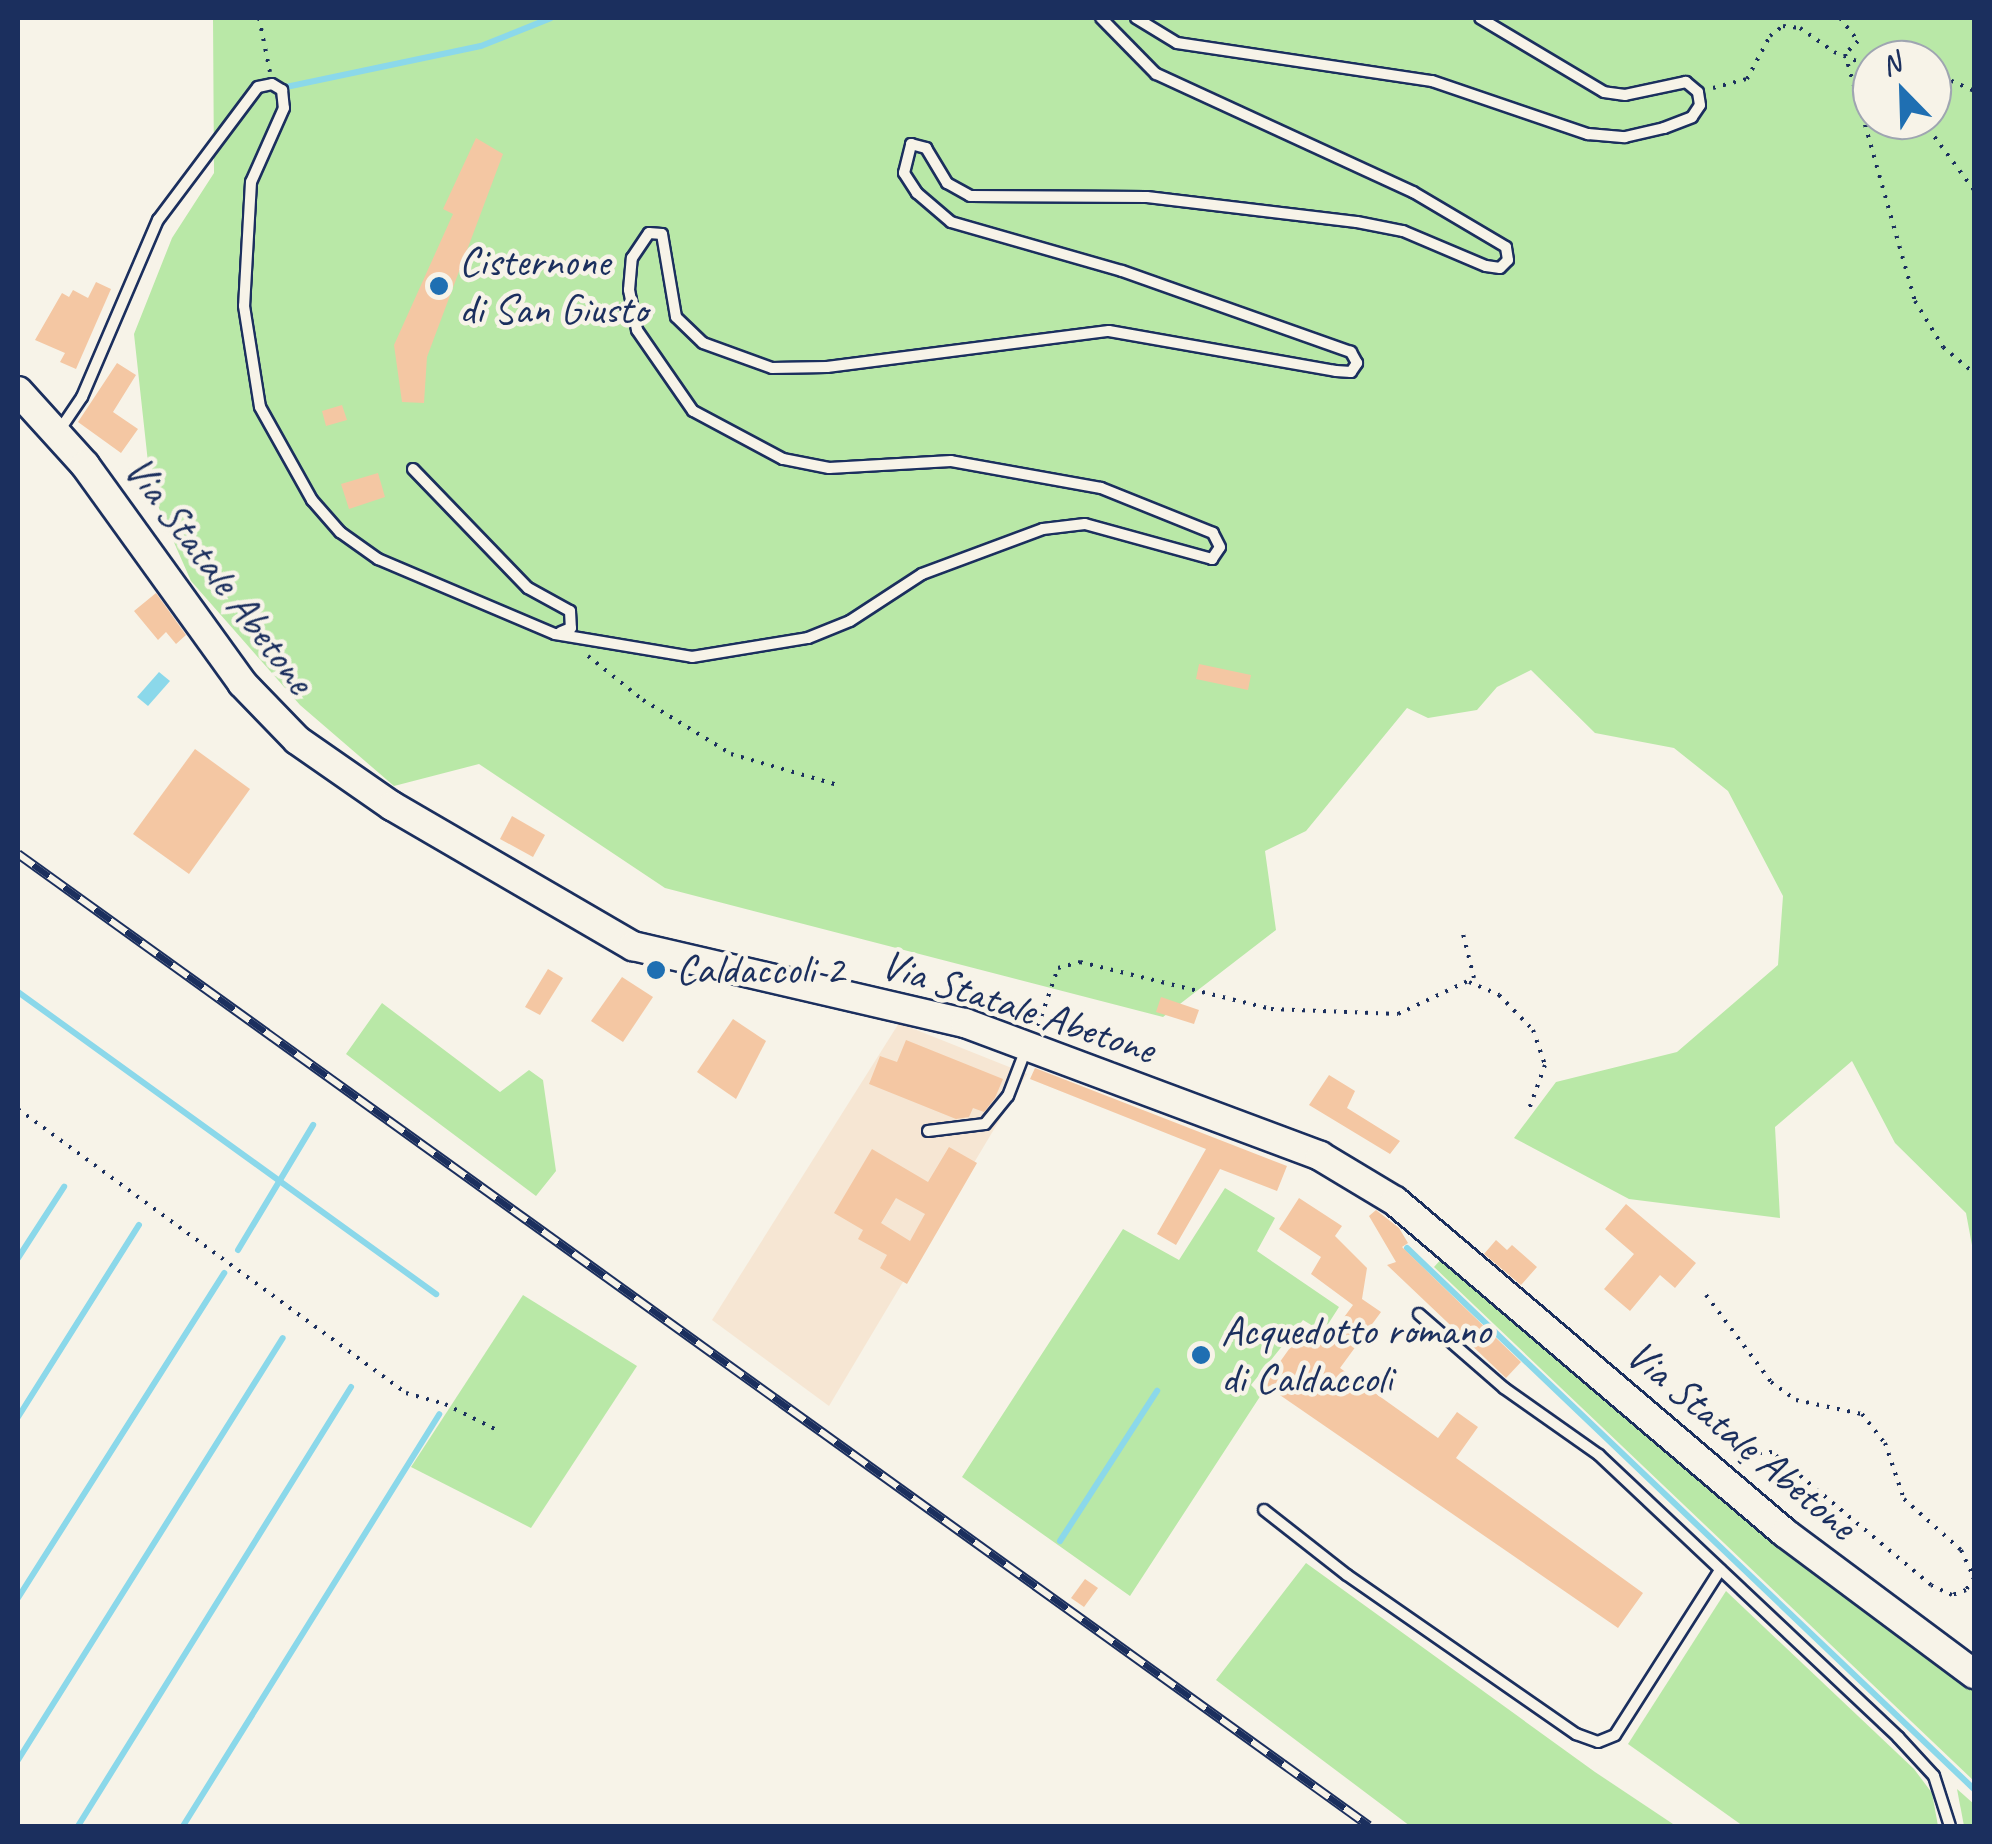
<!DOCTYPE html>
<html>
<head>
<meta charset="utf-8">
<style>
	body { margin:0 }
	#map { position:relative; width:1992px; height:1844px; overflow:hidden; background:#f7f3e8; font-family:Caveat,sans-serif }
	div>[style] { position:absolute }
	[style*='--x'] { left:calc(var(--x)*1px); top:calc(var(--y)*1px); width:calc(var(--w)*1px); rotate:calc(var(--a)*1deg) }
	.built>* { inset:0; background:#f6e6d3 }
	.green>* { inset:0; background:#b9e8a7 }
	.water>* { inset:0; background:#8bd8ea }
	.stream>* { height:6px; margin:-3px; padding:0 3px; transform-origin:3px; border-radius:3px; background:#8bd8ea }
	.building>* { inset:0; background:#f4c7a3 }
	.path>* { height:4px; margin-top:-2px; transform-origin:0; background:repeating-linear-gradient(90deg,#1b2f5e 0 2.5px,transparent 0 10.5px) }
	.roads { filter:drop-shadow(2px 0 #1b2f5e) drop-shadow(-2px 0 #1b2f5e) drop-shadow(0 2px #1b2f5e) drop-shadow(0 -2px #1b2f5e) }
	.service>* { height:10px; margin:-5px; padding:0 5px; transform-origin:5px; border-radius:5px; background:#f7f3e8 }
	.secondary>* { height:28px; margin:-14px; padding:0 14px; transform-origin:14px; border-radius:14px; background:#f7f3e8 }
	.rail>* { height:10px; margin-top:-5px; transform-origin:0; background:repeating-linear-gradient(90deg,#f7f3e8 0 19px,#1b2f5e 0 38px); box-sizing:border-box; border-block:2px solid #1b2f5e }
	.dots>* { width:28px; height:28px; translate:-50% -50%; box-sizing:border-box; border:5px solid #f7f3e8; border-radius:50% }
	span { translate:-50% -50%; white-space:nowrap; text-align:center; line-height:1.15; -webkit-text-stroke:9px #f7f3e8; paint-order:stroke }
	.poi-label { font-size:42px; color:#1b2f5e }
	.left { translate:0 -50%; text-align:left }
	.street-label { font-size:42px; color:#1b2f5e }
	.frame { position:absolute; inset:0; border:20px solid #1b2f5e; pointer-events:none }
	.north { position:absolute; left:1852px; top:40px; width:100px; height:100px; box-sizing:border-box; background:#f7f3e8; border:2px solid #9fa5b1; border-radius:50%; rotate:337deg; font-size:28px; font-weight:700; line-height:40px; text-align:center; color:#1b2f5e }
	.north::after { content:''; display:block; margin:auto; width:35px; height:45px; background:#1f6fb2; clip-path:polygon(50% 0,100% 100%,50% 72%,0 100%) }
</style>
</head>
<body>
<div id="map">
	<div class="built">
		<div style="clip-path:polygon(899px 1023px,1027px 1074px,829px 1406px,712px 1320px)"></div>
	</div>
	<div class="green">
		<div style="clip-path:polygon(evenodd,213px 18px,1974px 18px,1974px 1256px,1966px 1213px,1895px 1143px,1852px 1061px,1775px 1127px,1780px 1218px,1629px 1199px,1514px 1138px,1556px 1082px,1677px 1052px,1778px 965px,1783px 896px,1728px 791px,1674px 748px,1595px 733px,1531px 670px,1497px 687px,1477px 710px,1428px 718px,1407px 708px,1306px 831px,1265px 851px,1276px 930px,1163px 1017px,665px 888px,479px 764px,394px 786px,300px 705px,191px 581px,151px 490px,134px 334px,172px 238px,214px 173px,213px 18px,1872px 60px,1932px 60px,1932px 120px,1872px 120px,1872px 60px)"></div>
		<div style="clip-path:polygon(382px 1003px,500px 1092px,529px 1070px,543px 1080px,556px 1171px,536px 1196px,346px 1054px)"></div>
		<div style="clip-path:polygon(1225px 1188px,1275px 1218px,1257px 1251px,1339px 1307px,1323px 1332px,1303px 1320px,1251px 1385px,1261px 1395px,1130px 1596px,962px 1477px,1123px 1229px,1179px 1260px)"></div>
		<div style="clip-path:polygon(1444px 1256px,1548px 1350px,1974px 1691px,1974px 1781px,1434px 1267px)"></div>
		<div style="clip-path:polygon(523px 1295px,637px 1366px,531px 1528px,411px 1467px)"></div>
		<div style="clip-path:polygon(1306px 1563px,1595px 1772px,1676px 1826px,1410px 1826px,1216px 1680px)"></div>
		<div style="clip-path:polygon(1726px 1591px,1914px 1769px,1932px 1793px,1938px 1826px,1743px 1826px,1628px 1744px)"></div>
		<div style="clip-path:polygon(1957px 1789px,1974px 1804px,1974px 1826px,1964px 1826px)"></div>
	</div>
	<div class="water">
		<div style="clip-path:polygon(159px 672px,170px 681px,148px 706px,137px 697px)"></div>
	</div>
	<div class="stream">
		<div style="--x:286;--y:87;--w:199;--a:-11.9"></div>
		<div style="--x:481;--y:46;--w:75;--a:-21.8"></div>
		<div style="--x:18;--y:992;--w:516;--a:35.85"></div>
		<div style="--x:1407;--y:1248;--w:784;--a:43.66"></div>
		<div style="--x:238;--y:1250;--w:146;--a:-59"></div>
		<div style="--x:18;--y:1258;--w:85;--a:-57.1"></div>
		<div style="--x:18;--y:1417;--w:227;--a:-57.8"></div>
		<div style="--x:1060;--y:1541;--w:179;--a:-57.1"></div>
		<div style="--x:18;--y:1598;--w:385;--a:-57.6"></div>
		<div style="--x:18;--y:1760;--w:498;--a:-57.9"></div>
		<div style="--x:78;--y:1826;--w:517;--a:-58.12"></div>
		<div style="--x:183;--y:1826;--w:485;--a:-58.1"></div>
	</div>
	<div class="building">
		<div style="clip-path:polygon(476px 138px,503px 154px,427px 357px,424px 403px,402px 402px,394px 345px,453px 214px,443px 209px)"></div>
		<div style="clip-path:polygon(96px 282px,111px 289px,76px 369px,60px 362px,65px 353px,35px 340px,62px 293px,69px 297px,73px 290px,88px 298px)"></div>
		<div style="clip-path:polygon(117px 363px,136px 375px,113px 412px,138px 429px,121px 453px,78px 422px)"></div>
		<div style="clip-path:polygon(342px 405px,347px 420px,326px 426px,322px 411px)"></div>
		<div style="clip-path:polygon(378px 473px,385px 497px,349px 509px,341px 484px)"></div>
		<div style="clip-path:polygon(156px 593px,186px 635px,176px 644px,166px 632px,158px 640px,134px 611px)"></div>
		<div style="clip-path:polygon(1199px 664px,1251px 675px,1248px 690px,1196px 679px)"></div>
		<div style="clip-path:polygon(195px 749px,250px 789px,189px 874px,133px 834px)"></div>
		<div style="clip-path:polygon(512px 816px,545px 835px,533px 857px,500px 839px)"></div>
		<div style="clip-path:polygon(548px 969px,563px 978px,540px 1015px,525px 1007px)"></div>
		<div style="clip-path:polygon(622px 977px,653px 997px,623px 1042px,591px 1021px)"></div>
		<div style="clip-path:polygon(1161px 997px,1199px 1010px,1194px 1024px,1156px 1012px)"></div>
		<div style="clip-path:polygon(733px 1019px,766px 1041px,736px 1099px,697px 1072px)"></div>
		<div style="clip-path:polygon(906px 1040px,1003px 1079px,995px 1098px,984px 1112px,973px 1108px,969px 1117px,956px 1119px,869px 1084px,880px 1056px,897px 1062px)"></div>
		<div style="clip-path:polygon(1035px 1068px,1287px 1166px,1277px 1191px,1220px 1169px,1176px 1245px,1157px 1234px,1206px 1149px,1030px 1079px)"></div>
		<div style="clip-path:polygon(1329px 1075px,1355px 1091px,1347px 1108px,1400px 1141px,1390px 1154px,1309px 1105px)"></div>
		<div style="clip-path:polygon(evenodd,949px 1147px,977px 1163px,907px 1284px,880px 1268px,887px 1255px,858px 1239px,863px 1230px,834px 1213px,872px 1149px,928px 1182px,949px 1147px,896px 1198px,925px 1214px,910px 1241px,881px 1223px,896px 1198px)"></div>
		<div style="clip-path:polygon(1299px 1198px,1342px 1226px,1335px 1236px,1367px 1268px,1362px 1299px,1381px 1312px,1340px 1368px,1438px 1438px,1457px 1412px,1478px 1427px,1456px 1458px,1643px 1593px,1618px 1628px,1264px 1384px,1302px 1331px,1323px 1346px,1353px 1305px,1311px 1274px,1321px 1257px,1279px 1229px)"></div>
		<div style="clip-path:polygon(1626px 1204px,1696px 1263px,1675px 1288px,1660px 1275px,1630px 1311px,1604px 1289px,1634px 1254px,1605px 1229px)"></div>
		<div style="clip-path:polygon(1376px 1210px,1399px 1228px,1408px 1243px,1402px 1247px,1521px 1362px,1506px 1378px,1387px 1265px,1396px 1262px,1369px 1216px)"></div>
		<div style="clip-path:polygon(1496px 1240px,1507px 1250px,1512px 1245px,1537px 1267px,1521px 1285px,1484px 1254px)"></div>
		<div style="clip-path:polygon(1085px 1579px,1098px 1588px,1084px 1607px,1071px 1598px)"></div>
	</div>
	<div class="path">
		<div style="--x:259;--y:18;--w:55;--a:78.5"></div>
		<div style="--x:1840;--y:18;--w:29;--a:52"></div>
		<div style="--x:1858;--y:41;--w:18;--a:135"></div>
		<div style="--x:1845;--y:54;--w:257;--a:74.2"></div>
		<div style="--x:1915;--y:301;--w:54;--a:58.7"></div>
		<div style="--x:1943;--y:347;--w:40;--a:40"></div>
		<div style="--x:1932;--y:72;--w:46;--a:24.3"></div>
		<div style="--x:1713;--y:88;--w:35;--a:-15"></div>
		<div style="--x:1747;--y:79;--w:49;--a:-61.9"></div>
		<div style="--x:1770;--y:36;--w:16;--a:-38"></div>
		<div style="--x:1783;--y:26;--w:17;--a:7"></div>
		<div style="--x:1800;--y:28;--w:42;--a:35.2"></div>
		<div style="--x:1834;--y:52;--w:41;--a:21.5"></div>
		<div style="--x:1922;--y:120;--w:87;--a:53.4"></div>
		<div style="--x:588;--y:656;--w:70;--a:38.7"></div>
		<div style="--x:643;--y:700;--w:103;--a:31.5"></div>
		<div style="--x:731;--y:754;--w:111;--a:16.2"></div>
		<div style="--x:1469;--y:982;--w:33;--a:23"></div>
		<div style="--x:1499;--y:995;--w:49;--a:45.8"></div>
		<div style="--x:1533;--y:1030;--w:37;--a:71"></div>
		<div style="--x:1545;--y:1065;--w:50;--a:109.9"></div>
		<div style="--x:1038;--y:1026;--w:61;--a:-71"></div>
		<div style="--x:1058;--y:968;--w:23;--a:-15"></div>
		<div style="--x:1080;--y:962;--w:197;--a:13.8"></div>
		<div style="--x:1271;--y:1009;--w:127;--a:2.3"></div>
		<div style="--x:1398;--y:1014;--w:84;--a:-25.3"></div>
		<div style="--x:1474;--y:978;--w:49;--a:-104"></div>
		<div style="--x:18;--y:1109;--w:481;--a:36.2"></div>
		<div style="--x:406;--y:1393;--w:41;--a:15.8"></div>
		<div style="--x:445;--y:1404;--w:58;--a:26.6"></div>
		<div style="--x:1706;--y:1295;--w:109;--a:53.2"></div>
		<div style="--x:1771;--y:1382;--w:31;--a:36"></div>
		<div style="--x:1796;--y:1400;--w:67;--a:12"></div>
		<div style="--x:1862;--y:1414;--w:37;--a:52"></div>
		<div style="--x:1885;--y:1443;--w:59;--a:71.3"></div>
		<div style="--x:1904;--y:1499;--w:76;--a:41.8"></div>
		<div style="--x:1961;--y:1550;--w:31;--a:65"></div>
		<div style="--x:1974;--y:1578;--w:14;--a:124"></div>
		<div style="--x:1966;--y:1590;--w:15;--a:160"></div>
		<div style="--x:1952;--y:1595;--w:23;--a:-155"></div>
		<div style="--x:1931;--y:1585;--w:207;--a:-140.1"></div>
		<div style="--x:1772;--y:1452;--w:24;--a:175"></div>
		<div style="--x:1748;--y:1454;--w:13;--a:135"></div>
	</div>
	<div class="roads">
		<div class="service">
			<div style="--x:1136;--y:18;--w:48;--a:31.4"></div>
			<div style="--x:1177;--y:43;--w:258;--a:8.5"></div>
			<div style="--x:1432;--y:81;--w:165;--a:18.8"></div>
			<div style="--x:1588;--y:134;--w:37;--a:5"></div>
			<div style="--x:1625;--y:137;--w:40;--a:-13"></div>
			<div style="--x:1664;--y:128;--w:30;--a:-21"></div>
			<div style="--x:1692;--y:117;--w:14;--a:-56"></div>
			<div style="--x:1700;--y:105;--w:13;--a:-99"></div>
			<div style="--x:1698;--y:92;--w:16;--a:-140"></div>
			<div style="--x:1686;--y:82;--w:62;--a:168"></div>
			<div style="--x:1625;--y:95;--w:21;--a:-172"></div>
			<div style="--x:1604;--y:92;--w:144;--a:-149.2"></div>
			<div style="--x:59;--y:431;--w:41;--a:-55.9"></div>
			<div style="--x:82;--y:397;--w:193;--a:-66.8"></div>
			<div style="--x:158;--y:220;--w:166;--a:-53.1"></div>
			<div style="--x:258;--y:87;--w:14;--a:-12"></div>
			<div style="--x:272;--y:84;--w:12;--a:31"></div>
			<div style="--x:282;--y:90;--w:18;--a:84"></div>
			<div style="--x:284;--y:108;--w:81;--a:114"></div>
			<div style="--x:251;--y:182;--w:124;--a:93.2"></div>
			<div style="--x:244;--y:306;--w:102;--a:81"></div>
			<div style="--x:260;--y:407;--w:107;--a:60.8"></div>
			<div style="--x:312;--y:500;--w:43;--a:48.8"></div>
			<div style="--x:340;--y:532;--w:47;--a:35.4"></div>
			<div style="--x:378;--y:559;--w:192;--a:23"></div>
			<div style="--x:555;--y:634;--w:139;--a:9.5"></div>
			<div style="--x:692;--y:657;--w:118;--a:-9.3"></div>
			<div style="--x:808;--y:638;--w:45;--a:-22"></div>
			<div style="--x:850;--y:621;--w:86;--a:-33.1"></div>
			<div style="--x:922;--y:574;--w:129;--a:-20.4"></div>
			<div style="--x:1043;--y:529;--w:42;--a:-6.8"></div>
			<div style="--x:1085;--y:524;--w:132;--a:15.4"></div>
			<div style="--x:1212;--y:559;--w:14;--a:-56"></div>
			<div style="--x:1220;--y:547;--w:16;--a:-117"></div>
			<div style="--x:1213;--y:533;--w:121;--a:-158.1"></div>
			<div style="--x:1101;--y:488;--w:152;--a:-169.8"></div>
			<div style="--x:951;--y:461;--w:122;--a:176.7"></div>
			<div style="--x:829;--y:468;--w:47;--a:-168.9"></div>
			<div style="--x:783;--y:459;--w:102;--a:-151.9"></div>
			<div style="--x:693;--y:411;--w:98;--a:-124.7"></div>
			<div style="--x:637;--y:330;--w:41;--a:-101.3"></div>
			<div style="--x:629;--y:290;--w:32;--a:-85"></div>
			<div style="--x:632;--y:258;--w:30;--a:-56"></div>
			<div style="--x:649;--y:233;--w:13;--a:4"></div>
			<div style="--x:662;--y:234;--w:84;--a:80.4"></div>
			<div style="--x:676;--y:317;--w:37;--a:44"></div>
			<div style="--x:703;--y:343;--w:73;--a:19.9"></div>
			<div style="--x:772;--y:368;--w:55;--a:-1"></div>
			<div style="--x:827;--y:367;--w:284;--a:-7.3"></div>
			<div style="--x:1109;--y:331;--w:230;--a:10"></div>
			<div style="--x:1336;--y:371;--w:15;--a:4"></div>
			<div style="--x:1351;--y:372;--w:11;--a:-56"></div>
			<div style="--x:1357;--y:363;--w:13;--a:-119"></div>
			<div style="--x:1351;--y:352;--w:243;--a:-160.5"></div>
			<div style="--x:1122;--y:271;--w:178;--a:-164"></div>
			<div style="--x:951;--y:222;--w:45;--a:-139.5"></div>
			<div style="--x:917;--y:193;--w:24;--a:-123"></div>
			<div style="--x:904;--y:173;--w:30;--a:-76"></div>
			<div style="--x:911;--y:144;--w:16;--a:15"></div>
			<div style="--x:926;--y:148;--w:41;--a:59"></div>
			<div style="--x:947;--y:183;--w:26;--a:29"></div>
			<div style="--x:970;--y:196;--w:177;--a:0.3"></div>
			<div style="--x:1147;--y:197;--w:211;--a:6.8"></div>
			<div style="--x:1357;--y:222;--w:47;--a:11.1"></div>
			<div style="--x:1403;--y:231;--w:90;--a:22.9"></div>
			<div style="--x:1486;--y:266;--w:14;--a:8"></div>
			<div style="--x:1500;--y:268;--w:11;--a:-45"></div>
			<div style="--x:1508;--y:260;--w:13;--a:-99"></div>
			<div style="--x:1506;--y:247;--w:108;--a:-149.4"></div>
			<div style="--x:1413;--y:192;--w:283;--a:-155.3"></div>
			<div style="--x:1156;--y:74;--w:78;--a:-134.5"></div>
			<div style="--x:413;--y:469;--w:165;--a:46"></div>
			<div style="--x:528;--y:588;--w:48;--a:28.7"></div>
			<div style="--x:570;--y:611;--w:17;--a:87"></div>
			<div style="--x:571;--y:628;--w:11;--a:158"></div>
			<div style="--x:928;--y:1131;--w:57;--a:-7"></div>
			<div style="--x:985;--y:1124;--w:36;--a:-51"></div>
			<div style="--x:1008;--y:1096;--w:50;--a:-69"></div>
			<div style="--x:1419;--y:1314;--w:113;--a:41"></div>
			<div style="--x:1504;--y:1388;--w:116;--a:35.2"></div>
			<div style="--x:1599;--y:1455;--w:411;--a:43.3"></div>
			<div style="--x:1898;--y:1737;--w:53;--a:47.3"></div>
			<div style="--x:1934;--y:1776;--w:52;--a:72.3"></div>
			<div style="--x:1264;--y:1510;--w:105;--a:38.1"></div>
			<div style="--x:1347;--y:1575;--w:279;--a:34.8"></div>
			<div style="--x:1576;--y:1734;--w:23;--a:20"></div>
			<div style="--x:1598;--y:1742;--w:18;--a:-22"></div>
			<div style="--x:1615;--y:1735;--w:196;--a:-57.5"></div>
		</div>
		<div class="secondary">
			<div style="--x:18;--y:391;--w:100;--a:47.8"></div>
			<div style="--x:85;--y:465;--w:269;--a:54.2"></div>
			<div style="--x:242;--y:683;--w:79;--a:46"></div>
			<div style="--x:297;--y:740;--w:116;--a:34.8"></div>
			<div style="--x:392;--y:806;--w:279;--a:30.2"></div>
			<div style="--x:633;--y:946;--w:341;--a:13.1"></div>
			<div style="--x:965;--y:1023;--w:379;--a:20.5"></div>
			<div style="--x:1320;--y:1156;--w:87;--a:31"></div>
			<div style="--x:1395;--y:1201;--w:512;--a:40.41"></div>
			<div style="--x:1785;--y:1533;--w:236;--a:36.7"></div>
		</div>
	</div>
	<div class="rail">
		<div style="--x:18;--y:854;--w:1664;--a:35.73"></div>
	</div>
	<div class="dots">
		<div style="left:439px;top:286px;background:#1f6fb2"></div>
		<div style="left:656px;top:970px;background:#1f6fb2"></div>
		<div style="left:1201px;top:1355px;background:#1f6fb2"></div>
	</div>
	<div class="poi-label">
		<span class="left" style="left:459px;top:286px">Cisternone<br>di San Giusto</span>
		<span class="left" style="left:676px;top:970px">Caldaccoli 2</span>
		<span class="left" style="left:1221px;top:1355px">Acquedotto romano<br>di Caldaccoli</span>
	</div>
	<div class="street-label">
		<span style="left:219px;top:575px;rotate:53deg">Via Statale Abetone</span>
		<span style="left:1018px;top:1007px;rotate:18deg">Via Statale Abetone</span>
		<span style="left:1741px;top:1440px;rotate:40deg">Via Statale Abetone</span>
	</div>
	<div class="frame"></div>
	<div class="north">N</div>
</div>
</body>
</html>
